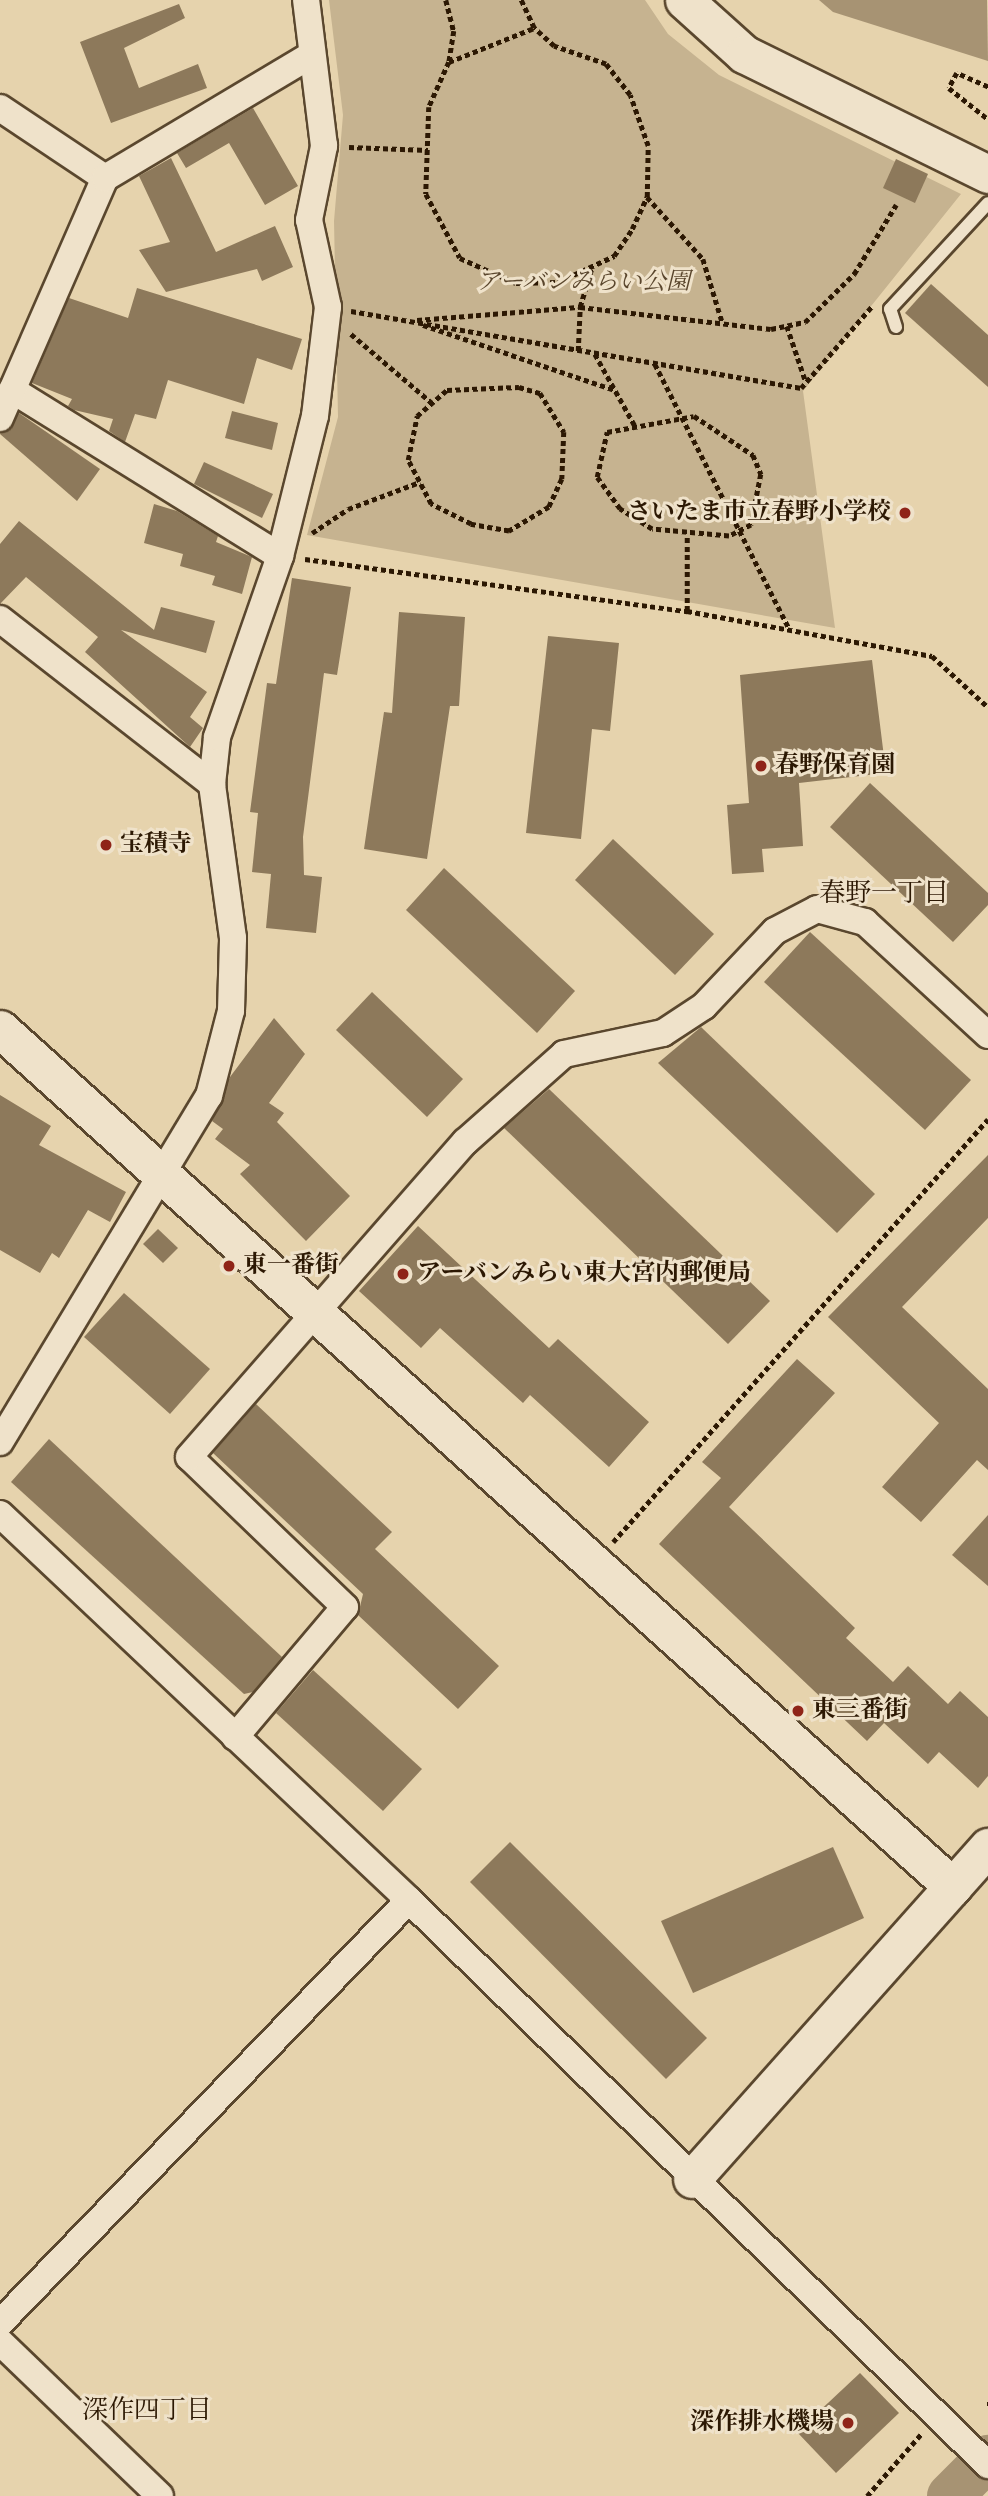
<!DOCTYPE html>
<html>
<head>
<meta charset="utf-8">
<style>
	body { margin:0 }
	#map { position:relative; width:988px; height:2496px; overflow:hidden; background:#e6d3ad; font-family:"IM FELL DW Pica","Noto Serif JP",serif }
	div>[style] { position:absolute }
	[style*='--x'] { left:calc(var(--x)*1px); top:calc(var(--y)*1px); width:calc(var(--w)*1px); rotate:calc(var(--a)*1deg) }
	.green>* { inset:0; background:#c6b390 }
	.water>* { inset:0; background:#a79373 }
	.river>* { height:46px; margin:-23px; padding:0 23px; transform-origin:23px; border-radius:23px; background:#a79373 }
	.building>* { inset:0; background:#8d795b }
	.path>* { height:4.5px; margin-top:-2.25px; transform-origin:0; background:repeating-linear-gradient(90deg,#2c1803 0 5px,transparent 0 8.5px) }
	.roads { filter:drop-shadow(2px 0 #5a472e) drop-shadow(-2px 0 #5a472e) drop-shadow(0 2px #5a472e) drop-shadow(0 -2px #5a472e) }
	.lane>* { height:12px; margin:-6px; padding:0 6px; transform-origin:6px; border-radius:6px; background:#efe2ca }
	.street>* { height:26px; margin:-13px; padding:0 13px; transform-origin:13px; border-radius:13px; background:#efe2ca }
	.secondary>* { height:37px; margin:-18.5px; padding:0 18.5px; transform-origin:18.5px; border-radius:18.5px; background:#efe2ca }
	.path-bridge>* { height:4.5px; margin-top:-2.25px; transform-origin:0; background:repeating-linear-gradient(90deg,#2c1803 0 5px,transparent 0 8.5px) }
	.dots>* { width:19px; height:19px; translate:-50% -50%; box-sizing:border-box; border:4px solid #efe2ca; border-radius:50% }
	span { translate:-50% -50%; white-space:nowrap; text-align:center; line-height:1.15; -webkit-text-stroke:6px #efe2ca; paint-order:stroke }
	.park-label { font-size:24px; color:#5a462d; font-style:italic }
	.poi-label { font-size:24px; color:#2c1803; font-weight:700 }
	.right { translate:-100% -50%; text-align:right }
	.left { translate:0 -50%; text-align:left }
	.neighbourhood-label { font-size:26px; color:#2c1803 }
</style>
</head>
<body>
<div id="map">
	<div class="green">
		<div style="clip-path:polygon(329px 0,645px 0,668px 34px,719px 75px,961px 194px,803px 391px,835px 628px,307px 535px,338px 417px,334px 221px,343px 115px)"></div>
	</div>
	<div class="water">
		<div style="clip-path:polygon(819px 0,987px 0,988px 61px,833px 12px)"></div>
	</div>
	<div class="river">
		<div style="--x:950;--y:2496;--w:54;--a:-45"></div>
	</div>
	<div class="building">
		<div style="clip-path:polygon(179px 4px,185px 18px,124px 48px,139px 88px,198px 64px,207px 88px,111px 123px,80px 42px)"></div>
		<div style="clip-path:polygon(253px 108px,298px 186px,265px 205px,229px 143px,186px 168px,177px 153px)"></div>
		<div style="clip-path:polygon(171px 158px,216px 252px,275px 226px,293px 267px,262px 281px,257px 269px,166px 292px,139px 250px,170px 242px,139px 176px)"></div>
		<div style="clip-path:polygon(896px 159px,928px 174px,915px 203px,883px 188px)"></div>
		<div style="clip-path:polygon(931px 284px,988px 335px,988px 387px,905px 313px)"></div>
		<div style="clip-path:polygon(137px 288px,302px 339px,292px 370px,257px 358px,244px 404px,168px 380px,156px 419px,135px 414px,125px 442px,109px 431px,113px 419px,74px 410px,68px 406px,72px 399px,32px 383px,69px 298px,128px 318px)"></div>
		<div style="clip-path:polygon(232px 411px,278px 423px,272px 450px,225px 438px)"></div>
		<div style="clip-path:polygon(19px 413px,100px 469px,77px 501px,0 434px)"></div>
		<div style="clip-path:polygon(204px 462px,273px 494px,262px 518px,194px 484px)"></div>
		<div style="clip-path:polygon(154px 504px,177px 511px,218px 536px,216px 542px,252px 557px,242px 594px,212px 585px,215px 576px,180px 566px,183px 554px,144px 543px)"></div>
		<div style="clip-path:polygon(19px 521px,154px 630px,161px 607px,215px 621px,206px 653px,121px 630px,207px 692px,190px 717px,203px 728px,190px 747px,85px 652px,98px 637px,26px 577px,0 604px,0 544px)"></div>
		<div style="clip-path:polygon(292px 578px,351px 587px,337px 675px,324px 673px,303px 837px,304px 875px,322px 877px,316px 933px,266px 928px,271px 874px,252px 872px,258px 813px,250px 812px,267px 683px,276px 684px)"></div>
		<div style="clip-path:polygon(399px 612px,465px 617px,459px 706px,450px 706px,427px 859px,364px 849px,384px 712px,392px 713px)"></div>
		<div style="clip-path:polygon(548px 636px,619px 643px,610px 731px,592px 729px,581px 839px,526px 833px)"></div>
		<div style="clip-path:polygon(872px 660px,886px 773px,799px 783px,803px 846px,762px 849px,764px 872px,732px 874px,727px 805px,749px 803px,740px 675px)"></div>
		<div style="clip-path:polygon(870px 783px,988px 893px,988px 905px,953px 942px,830px 827px)"></div>
		<div style="clip-path:polygon(613px 839px,714px 934px,675px 975px,575px 880px)"></div>
		<div style="clip-path:polygon(444px 868px,575px 991px,537px 1033px,406px 910px)"></div>
		<div style="clip-path:polygon(810px 932px,971px 1080px,925px 1130px,764px 982px)"></div>
		<div style="clip-path:polygon(372px 992px,463px 1079px,427px 1117px,336px 1030px)"></div>
		<div style="clip-path:polygon(274px 1018px,305px 1054px,269px 1103px,284px 1113px,277px 1122px,350px 1196px,306px 1241px,240px 1174px,250px 1165px,215px 1139px,223px 1129px,212px 1121px,230px 1077px)"></div>
		<div style="clip-path:polygon(701px 1027px,875px 1194px,837px 1233px,658px 1063px)"></div>
		<div style="clip-path:polygon(549px 1089px,770px 1301px,728px 1344px,504px 1128px)"></div>
		<div style="clip-path:polygon(0 1095px,51px 1126px,39px 1145px,126px 1192px,110px 1222px,88px 1210px,59px 1258px,52px 1253px,40px 1273px,0 1250px)"></div>
		<div style="clip-path:polygon(988px 1155px,988px 1218px,902px 1307px,988px 1389px,988px 1470px,977px 1460px,921px 1522px,882px 1487px,939px 1423px,828px 1317px)"></div>
		<div style="clip-path:polygon(418px 1226px,549px 1348px,558px 1339px,649px 1422px,609px 1467px,530px 1395px,523px 1403px,440px 1328px,421px 1348px,359px 1291px)"></div>
		<div style="clip-path:polygon(158px 1229px,178px 1248px,163px 1263px,143px 1244px)"></div>
		<div style="clip-path:polygon(124px 1293px,210px 1369px,170px 1414px,84px 1337px)"></div>
		<div style="clip-path:polygon(797px 1359px,835px 1393px,729px 1507px,855px 1628px,846px 1638px,893px 1682px,908px 1666px,948px 1704px,960px 1691px,988px 1717px,988px 1776px,978px 1788px,939px 1752px,928px 1764px,884px 1723px,867px 1741px,659px 1544px,721px 1478px,702px 1462px)"></div>
		<div style="clip-path:polygon(256px 1404px,392px 1532px,375px 1549px,499px 1666px,458px 1709px,358px 1615px,363px 1594px,213px 1453px)"></div>
		<div style="clip-path:polygon(49px 1439px,282px 1657px,253px 1692px,244px 1694px,11px 1482px)"></div>
		<div style="clip-path:polygon(988px 1515px,988px 1586px,952px 1555px)"></div>
		<div style="clip-path:polygon(313px 1670px,422px 1769px,383px 1811px,276px 1713px)"></div>
		<div style="clip-path:polygon(510px 1842px,707px 2038px,666px 2079px,470px 1882px)"></div>
		<div style="clip-path:polygon(833px 1847px,864px 1918px,693px 1993px,661px 1921px)"></div>
		<div style="clip-path:polygon(860px 2373px,899px 2413px,836px 2473px,797px 2432px)"></div>
	</div>
	<div class="path">
		<div style="--x:446;--y:0;--w:32;--a:76"></div>
		<div style="--x:454;--y:31;--w:31;--a:99"></div>
		<div style="--x:449;--y:62;--w:49;--a:114"></div>
		<div style="--x:429;--y:107;--w:87;--a:92"></div>
		<div style="--x:426;--y:194;--w:72;--a:62"></div>
		<div style="--x:460;--y:258;--w:61;--a:24.1"></div>
		<div style="--x:516;--y:283;--w:42;--a:-1.4"></div>
		<div style="--x:558;--y:282;--w:62;--a:-24.9"></div>
		<div style="--x:614;--y:256;--w:32;--a:-56"></div>
		<div style="--x:632;--y:229;--w:35;--a:-65"></div>
		<div style="--x:647;--y:197;--w:51;--a:-88.9"></div>
		<div style="--x:648;--y:146;--w:54;--a:-109.4"></div>
		<div style="--x:630;--y:95;--w:39;--a:-128"></div>
		<div style="--x:606;--y:64;--w:55;--a:-160.9"></div>
		<div style="--x:554;--y:46;--w:27;--a:-138"></div>
		<div style="--x:534;--y:28;--w:31;--a:-115"></div>
		<div style="--x:449;--y:62;--w:92;--a:-21.8"></div>
		<div style="--x:988;--y:87;--w:34;--a:-156"></div>
		<div style="--x:957;--y:73;--w:17;--a:118"></div>
		<div style="--x:949;--y:88;--w:50;--a:38.5"></div>
		<div style="--x:349;--y:147;--w:79;--a:2.2"></div>
		<div style="--x:647;--y:197;--w:84;--a:47.9"></div>
		<div style="--x:703;--y:259;--w:65;--a:73"></div>
		<div style="--x:351;--y:311;--w:457;--a:9.7"></div>
		<div style="--x:801;--y:388;--w:108;--a:-49.1"></div>
		<div style="--x:417;--y:320;--w:164;--a:-4.6"></div>
		<div style="--x:580;--y:307;--w:192;--a:6.6"></div>
		<div style="--x:771;--y:329;--w:35;--a:-12"></div>
		<div style="--x:805;--y:322;--w:69;--a:-44.4"></div>
		<div style="--x:854;--y:274;--w:81;--a:-58.7"></div>
		<div style="--x:423;--y:325;--w:203;--a:18.7"></div>
		<div style="--x:787;--y:326;--w:59;--a:71.3"></div>
		<div style="--x:351;--y:334;--w:106;--a:40.4"></div>
		<div style="--x:578;--y:351;--w:44;--a:-87.4"></div>
		<div style="--x:580;--y:307;--w:42;--a:-73.3"></div>
		<div style="--x:595;--y:354;--w:82;--a:60.9"></div>
		<div style="--x:519;--y:387;--w:22;--a:16"></div>
		<div style="--x:540;--y:393;--w:46;--a:58.4"></div>
		<div style="--x:564;--y:432;--w:47;--a:92.4"></div>
		<div style="--x:562;--y:479;--w:31;--a:115"></div>
		<div style="--x:549;--y:507;--w:47;--a:149"></div>
		<div style="--x:509;--y:531;--w:39;--a:-170"></div>
		<div style="--x:471;--y:524;--w:45;--a:-153.4"></div>
		<div style="--x:431;--y:504;--w:50;--a:-117.6"></div>
		<div style="--x:408;--y:460;--w:45;--a:-78.4"></div>
		<div style="--x:417;--y:416;--w:40;--a:-41"></div>
		<div style="--x:447;--y:390;--w:72;--a:-2.4"></div>
		<div style="--x:694;--y:416;--w:71;--a:33.5"></div>
		<div style="--x:753;--y:455;--w:21;--a:67"></div>
		<div style="--x:761;--y:474;--w:52;--a:101.1"></div>
		<div style="--x:751;--y:525;--w:25;--a:153"></div>
		<div style="--x:729;--y:536;--w:77;--a:-174.8"></div>
		<div style="--x:652;--y:529;--w:38;--a:-148"></div>
		<div style="--x:620;--y:509;--w:39;--a:-126"></div>
		<div style="--x:597;--y:477;--w:46;--a:-77.5"></div>
		<div style="--x:607;--y:432;--w:88;--a:-10.4"></div>
		<div style="--x:312;--y:533;--w:43;--a:-33.7"></div>
		<div style="--x:348;--y:509;--w:77;--a:-20.6"></div>
		<div style="--x:305;--y:559;--w:386;--a:7.8"></div>
		<div style="--x:687;--y:611;--w:249;--a:10.4"></div>
		<div style="--x:932;--y:656;--w:76;--a:42.3"></div>
		<div style="--x:687;--y:611;--w:74;--a:-90"></div>
		<div style="--x:613;--y:1542;--w:565;--a:-48.44"></div>
		<div style="--x:987;--y:2404;--w:1;--a:0"></div>
		<div style="--x:867;--y:2496;--w:84;--a:-48.9"></div>
	</div>
	<div class="roads">
		<div class="lane">
			<div style="--x:896;--y:327;--w:19;--a:-108"></div>
			<div style="--x:890;--y:309;--w:144;--a:-47.2"></div>
		</div>
		<div class="street">
			<div style="--x:0;--y:108;--w:126;--a:33.7"></div>
			<div style="--x:12;--y:390;--w:315;--a:31.8"></div>
			<div style="--x:0;--y:418;--w:262;--a:-66.4"></div>
			<div style="--x:105;--y:178;--w:240;--a:-30.8"></div>
			<div style="--x:0;--y:619;--w:269;--a:37.9"></div>
			<div style="--x:0;--y:1442;--w:404;--a:-58.9"></div>
			<div style="--x:209;--y:1096;--w:88;--a:-75.5"></div>
			<div style="--x:231;--y:1011;--w:73;--a:-88.4"></div>
			<div style="--x:233;--y:938;--w:155;--a:-97.8"></div>
			<div style="--x:212;--y:784;--w:47;--a:-83.9"></div>
			<div style="--x:217;--y:737;--w:192;--a:-70.8"></div>
			<div style="--x:280;--y:556;--w:144;--a:-76"></div>
			<div style="--x:315;--y:416;--w:110;--a:-83.2"></div>
			<div style="--x:328;--y:307;--w:89;--a:-102.3"></div>
			<div style="--x:309;--y:220;--w:76;--a:-78.5"></div>
			<div style="--x:324;--y:146;--w:147;--a:-97"></div>
			<div style="--x:0;--y:1514;--w:562;--a:43.34"></div>
			<div style="--x:409;--y:1900;--w:809;--a:44.3"></div>
			<div style="--x:235;--y:1737;--w:170;--a:-49.8"></div>
			<div style="--x:345;--y:1607;--w:216;--a:-136.1"></div>
			<div style="--x:189;--y:1457;--w:419;--a:-48.8"></div>
			<div style="--x:465;--y:1142;--w:132;--a:-41.6"></div>
			<div style="--x:564;--y:1054;--w:101;--a:-12"></div>
			<div style="--x:663;--y:1033;--w:49;--a:-33.4"></div>
			<div style="--x:704;--y:1006;--w:103;--a:-46.6"></div>
			<div style="--x:775;--y:931;--w:47;--a:-27.6"></div>
			<div style="--x:817;--y:909;--w:50;--a:15.2"></div>
			<div style="--x:865;--y:922;--w:167;--a:42.6"></div>
			<div style="--x:0;--y:2323;--w:588;--a:-45.96"></div>
			<div style="--x:0;--y:2342;--w:222;--a:43.9"></div>
		</div>
		<div class="secondary">
			<div style="--x:684;--y:0;--w:81;--a:42"></div>
			<div style="--x:744;--y:54;--w:272;--a:26.2"></div>
			<div style="--x:0;--y:1029;--w:1282;--a:42"></div>
			<div style="--x:692;--y:2179;--w:445;--a:-48.3"></div>
		</div>
	</div>
	<div class="path-bridge">
		<div style="--x:655;--y:364;--w:298;--a:63.1"></div>
	</div>
	<div class="dots">
		<div style="left:905px;top:513px;background:#8f2418"></div>
		<div style="left:761px;top:766px;background:#8f2418"></div>
		<div style="left:106px;top:845px;background:#8f2418"></div>
		<div style="left:229px;top:1266px;background:#8f2418"></div>
		<div style="left:403px;top:1274px;background:#8f2418"></div>
		<div style="left:798px;top:1711px;background:#8f2418"></div>
		<div style="left:848px;top:2423px;background:#8f2418"></div>
	</div>
	<div class="park-label">
		<span style="left:583px;top:283px">アーバンみらい公園</span>
	</div>
	<div class="poi-label">
		<span class="right" style="left:891px;top:513px">さいたま市立春野小学校</span>
		<span class="left" style="left:775px;top:766px">春野保育園</span>
		<span class="left" style="left:120px;top:845px">宝積寺</span>
		<span class="left" style="left:243px;top:1266px">東一番街</span>
		<span class="left" style="left:417px;top:1274px">アーバンみらい東大宮内郵便局</span>
		<span class="left" style="left:812px;top:1711px">東三番街</span>
		<span class="right" style="left:834px;top:2423px">深作排水機場</span>
	</div>
	<div class="neighbourhood-label">
		<span style="left:884px;top:894px">春野一丁目</span>
		<span style="left:147px;top:2411px">深作四丁目</span>
	</div>
</div>
</body>
</html>
